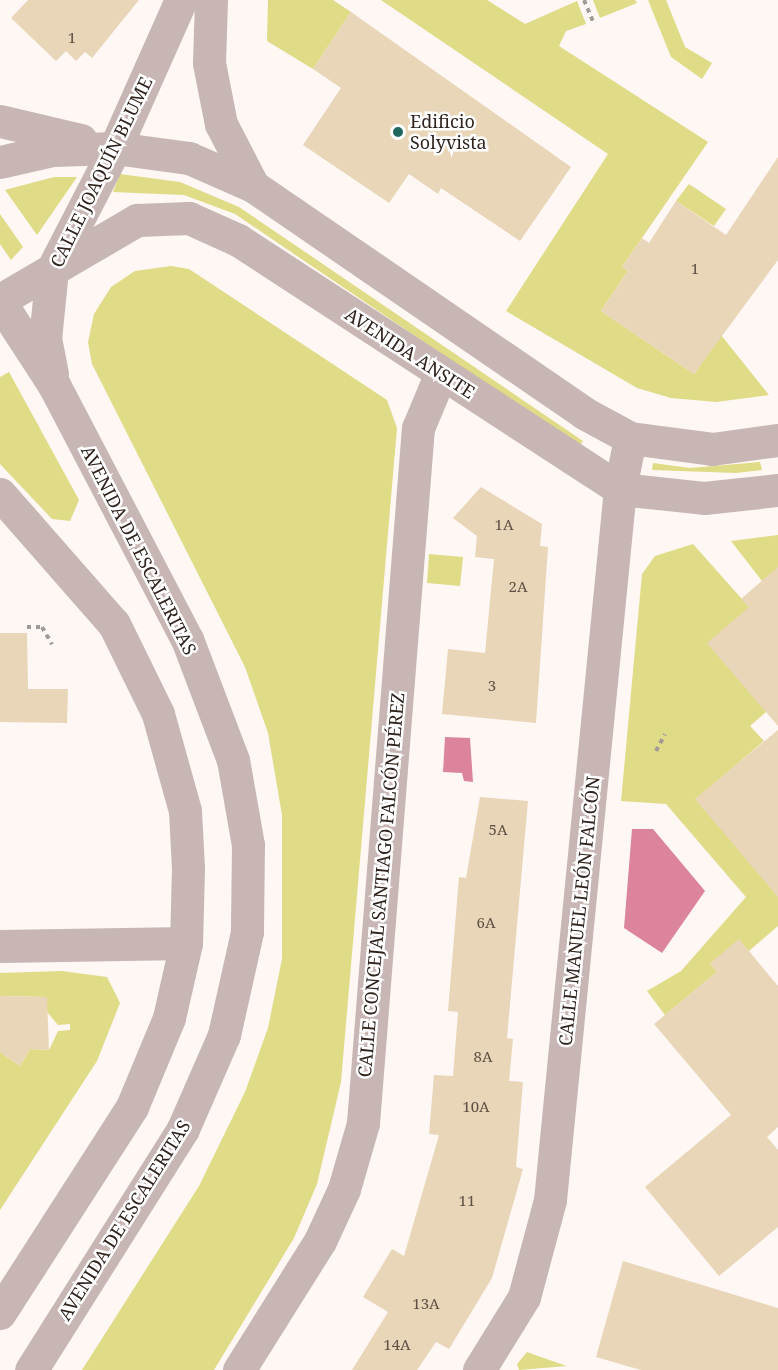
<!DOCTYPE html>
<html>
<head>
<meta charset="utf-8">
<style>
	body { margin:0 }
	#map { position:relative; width:778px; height:1370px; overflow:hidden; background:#fef7f3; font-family:"Noto Serif",serif }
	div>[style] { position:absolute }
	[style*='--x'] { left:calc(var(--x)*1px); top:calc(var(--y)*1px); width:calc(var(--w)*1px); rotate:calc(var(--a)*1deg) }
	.green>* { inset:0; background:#e0db86 }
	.water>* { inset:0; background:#db849c }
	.building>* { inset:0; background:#e9d6b8 }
	.path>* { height:4px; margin-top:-2px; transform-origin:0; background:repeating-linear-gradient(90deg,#a49a95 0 4.5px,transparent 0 9px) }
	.minor>* { height:33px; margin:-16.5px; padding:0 16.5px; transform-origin:16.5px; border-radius:16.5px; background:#c7b6b3 }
	.dots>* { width:16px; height:16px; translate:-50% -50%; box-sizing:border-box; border:3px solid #fff; border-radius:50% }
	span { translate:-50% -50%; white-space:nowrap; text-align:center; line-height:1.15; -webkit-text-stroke:5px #fff; paint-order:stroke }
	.number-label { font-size:15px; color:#5e5043 }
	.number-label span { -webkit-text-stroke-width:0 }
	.poi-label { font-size:18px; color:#2f231c }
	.left { translate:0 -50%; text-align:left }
	.street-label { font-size:18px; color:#2f231c }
</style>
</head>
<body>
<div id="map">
	<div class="green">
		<div style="clip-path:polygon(268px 0,333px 0,351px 12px,313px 69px,267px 41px)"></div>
		<div style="clip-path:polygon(381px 0,487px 0,525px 24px,577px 1px,586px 24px,566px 31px,559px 46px,708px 142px,622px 267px,628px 271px,601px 311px,694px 374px,721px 335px,769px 395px,716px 402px,671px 398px,637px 388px,506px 311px,608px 154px)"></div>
		<div style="clip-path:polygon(593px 0,635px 0,637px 3px,600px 18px)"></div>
		<div style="clip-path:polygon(648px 0,666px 0,685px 47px,712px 63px,702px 79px,671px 57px)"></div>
		<div style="clip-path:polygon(120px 174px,180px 182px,239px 207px,583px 441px,579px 447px,235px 214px,184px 195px,113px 192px)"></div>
		<div style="clip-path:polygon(54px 177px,77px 177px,37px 235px,5px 190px)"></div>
		<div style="clip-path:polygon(689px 184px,726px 209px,714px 226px,676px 201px)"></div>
		<div style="clip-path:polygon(0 214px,23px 247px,11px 260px,0 244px)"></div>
		<div style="clip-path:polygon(171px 266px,189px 269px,387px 400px,397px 428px,341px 1082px,317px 1184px,294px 1238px,214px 1370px,82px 1370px,199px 1186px,245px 1092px,268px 1028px,282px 959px,282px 815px,268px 733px,245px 667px,92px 364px,88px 342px,94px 314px,111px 287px,135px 271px)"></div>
		<div style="clip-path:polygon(9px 372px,79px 500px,70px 521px,52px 519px,0 464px,0 377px)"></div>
		<div style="clip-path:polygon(760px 462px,762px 470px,736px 473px,652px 470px,653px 463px,690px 468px)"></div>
		<div style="clip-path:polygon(778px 535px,778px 577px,762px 581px,731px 541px)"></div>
		<div style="clip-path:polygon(693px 544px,749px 607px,766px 712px,750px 726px,764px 741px,696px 799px,778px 896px,778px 926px,749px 951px,710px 963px,717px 972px,665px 1015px,647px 991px,681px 971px,746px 897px,666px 804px,621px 801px,642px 574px,655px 556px)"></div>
		<div style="clip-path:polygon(429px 554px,463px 557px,460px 586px,427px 583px)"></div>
		<div style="clip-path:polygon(62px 971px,107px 977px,120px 1003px,97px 1061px,0 1210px,0 1052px,20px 1066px,30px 1049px,49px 1050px,58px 1031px,70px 1030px,70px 1024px,58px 1025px,47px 1012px,47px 997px,0 996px,0 973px)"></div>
		<div style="clip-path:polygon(527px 1352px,538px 1356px,567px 1366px,519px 1370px,517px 1364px)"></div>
	</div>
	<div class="water">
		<div style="clip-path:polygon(445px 737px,470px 738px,473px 782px,464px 781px,462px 773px,443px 772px)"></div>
		<div style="clip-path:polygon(632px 829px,653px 829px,705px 891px,662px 953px,624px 928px)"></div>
	</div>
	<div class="building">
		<div style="clip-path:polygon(28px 0,139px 0,92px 58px,85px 52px,76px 61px,66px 51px,56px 61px,11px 18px)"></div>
		<div style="clip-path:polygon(351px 12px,571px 167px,520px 241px,441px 188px,438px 194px,409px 174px,389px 203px,303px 145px,341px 88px,313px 69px)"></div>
		<div style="clip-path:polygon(778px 157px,778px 260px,694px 374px,601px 311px,628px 271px,622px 267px,642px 238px,649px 243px,676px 201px,726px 235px)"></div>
		<div style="clip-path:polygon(481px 487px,542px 524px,540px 546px,548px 547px,536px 723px,442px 714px,448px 649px,485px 653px,494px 559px,475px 557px,477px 536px,453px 518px)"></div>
		<div style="clip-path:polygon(778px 567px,778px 726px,707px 643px,749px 607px,741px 599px)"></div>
		<div style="clip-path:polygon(0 633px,27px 633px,28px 689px,68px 689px,67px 723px,0 722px)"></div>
		<div style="clip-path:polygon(778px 730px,778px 897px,695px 799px)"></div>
		<div style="clip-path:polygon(480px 797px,528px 801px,507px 1038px,513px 1039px,509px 1081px,523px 1082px,516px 1167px,523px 1169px,492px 1278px,449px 1349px,436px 1342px,417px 1370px,352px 1370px,388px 1312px,363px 1297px,392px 1249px,404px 1256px,439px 1135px,429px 1134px,434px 1075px,453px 1076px,458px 1012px,448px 1011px,459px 877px,466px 878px)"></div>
		<div style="clip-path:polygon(739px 939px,778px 986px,778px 1127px,767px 1137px,778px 1150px,778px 1227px,719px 1276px,645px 1187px,731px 1115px,654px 1024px,717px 972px,710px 963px)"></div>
		<div style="clip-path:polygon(0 996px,47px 997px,49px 1050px,30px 1049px,20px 1066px,0 1052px)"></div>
		<div style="clip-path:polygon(623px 1261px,778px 1308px,778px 1370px,641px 1370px,596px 1357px)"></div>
	</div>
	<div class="path">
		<div style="--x:584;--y:0;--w:23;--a:67"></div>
		<div style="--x:27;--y:627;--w:15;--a:0"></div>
		<div style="--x:42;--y:627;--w:20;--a:60"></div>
		<div style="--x:656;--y:751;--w:19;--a:-62"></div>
	</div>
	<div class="minor">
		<div style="--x:211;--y:0;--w:63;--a:91.8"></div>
		<div style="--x:209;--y:63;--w:62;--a:78.9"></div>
		<div style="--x:221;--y:124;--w:70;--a:62.7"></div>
		<div style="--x:0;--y:121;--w:83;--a:13.2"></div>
		<div style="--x:0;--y:162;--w:53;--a:-13"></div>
		<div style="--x:52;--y:150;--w:63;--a:-1.8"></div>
		<div style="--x:115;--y:148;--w:75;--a:7.7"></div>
		<div style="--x:189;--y:158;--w:70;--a:23.6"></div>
		<div style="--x:253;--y:186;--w:401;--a:34.4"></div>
		<div style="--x:584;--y:413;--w:52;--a:28.5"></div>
		<div style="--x:630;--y:438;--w:83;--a:7.6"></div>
		<div style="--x:712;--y:449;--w:67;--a:-7.8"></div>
		<div style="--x:0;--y:300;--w:159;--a:-30.3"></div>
		<div style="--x:137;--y:220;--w:52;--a:-2.2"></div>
		<div style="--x:189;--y:218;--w:54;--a:24.2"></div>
		<div style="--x:238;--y:240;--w:456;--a:33.1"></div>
		<div style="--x:620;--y:489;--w:84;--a:6.1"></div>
		<div style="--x:704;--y:498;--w:74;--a:-6.2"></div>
		<div style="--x:0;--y:302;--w:99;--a:57"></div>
		<div style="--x:54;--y:385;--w:287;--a:62.4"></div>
		<div style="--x:187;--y:639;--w:129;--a:69.2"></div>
		<div style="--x:233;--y:760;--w:86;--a:80"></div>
		<div style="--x:248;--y:845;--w:87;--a:90.7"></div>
		<div style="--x:247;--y:932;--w:106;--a:102.6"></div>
		<div style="--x:224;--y:1035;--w:103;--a:113.6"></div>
		<div style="--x:183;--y:1129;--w:285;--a:122.2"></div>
		<div style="--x:52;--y:374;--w:36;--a:-101"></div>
		<div style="--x:45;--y:339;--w:69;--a:-84.2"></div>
		<div style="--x:52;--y:270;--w:137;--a:-62.7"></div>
		<div style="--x:115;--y:148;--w:162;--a:-66"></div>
		<div style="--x:0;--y:494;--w:173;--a:48.8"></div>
		<div style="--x:114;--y:624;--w:100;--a:63.9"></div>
		<div style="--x:158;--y:714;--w:101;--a:74.4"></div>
		<div style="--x:185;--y:811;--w:57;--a:87"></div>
		<div style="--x:188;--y:868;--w:75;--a:91.5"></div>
		<div style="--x:186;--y:943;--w:77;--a:102.8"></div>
		<div style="--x:169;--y:1018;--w:96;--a:112.6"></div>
		<div style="--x:132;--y:1107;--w:245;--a:122.7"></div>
		<div style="--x:0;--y:946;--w:186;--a:-0.9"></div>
		<div style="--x:239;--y:1370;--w:152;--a:-57.9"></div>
		<div style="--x:320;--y:1241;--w:57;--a:-65.2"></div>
		<div style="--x:344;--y:1189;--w:69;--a:-73.9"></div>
		<div style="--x:363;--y:1123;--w:697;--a:-85.48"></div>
		<div style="--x:418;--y:428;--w:60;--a:-67.3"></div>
		<div style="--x:479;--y:1370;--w:86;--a:-58.3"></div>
		<div style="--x:524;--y:1297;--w:100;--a:-75"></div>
		<div style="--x:550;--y:1200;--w:714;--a:-84.38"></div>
		<div style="--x:620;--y:489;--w:52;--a:-78.9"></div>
	</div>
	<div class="dots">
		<div style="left:398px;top:132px;background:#20685e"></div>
	</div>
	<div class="number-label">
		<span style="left:72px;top:38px">1</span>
		<span style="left:695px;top:269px">1</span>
		<span style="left:504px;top:525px">1A</span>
		<span style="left:518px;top:587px">2A</span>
		<span style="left:492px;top:686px">3</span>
		<span style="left:498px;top:830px">5A</span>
		<span style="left:486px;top:923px">6A</span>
		<span style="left:483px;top:1057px">8A</span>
		<span style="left:476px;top:1107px">10A</span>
		<span style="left:467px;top:1201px">11</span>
		<span style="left:426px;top:1304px">13A</span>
		<span style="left:397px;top:1345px">14A</span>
	</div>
	<div class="poi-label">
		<span class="left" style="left:410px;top:132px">Edificio<br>Solyvista</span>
	</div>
	<div class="street-label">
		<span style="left:101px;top:172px;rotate:-64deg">CALLE JOAQUÍN BLUME</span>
		<span style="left:410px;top:353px;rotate:33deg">AVENIDA ANSITE</span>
		<span style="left:139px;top:550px;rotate:63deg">AVENIDA DE ESCALERITAS</span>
		<span style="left:381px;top:885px;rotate:-85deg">CALLE CONCEJAL SANTIAGO FALCÓN PÉREZ</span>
		<span style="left:579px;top:911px;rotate:-84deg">CALLE MANUEL LEÓN FALCÓN</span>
		<span style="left:124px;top:1220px;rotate:-58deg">AVENIDA DE ESCALERITAS</span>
	</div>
</div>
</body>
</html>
